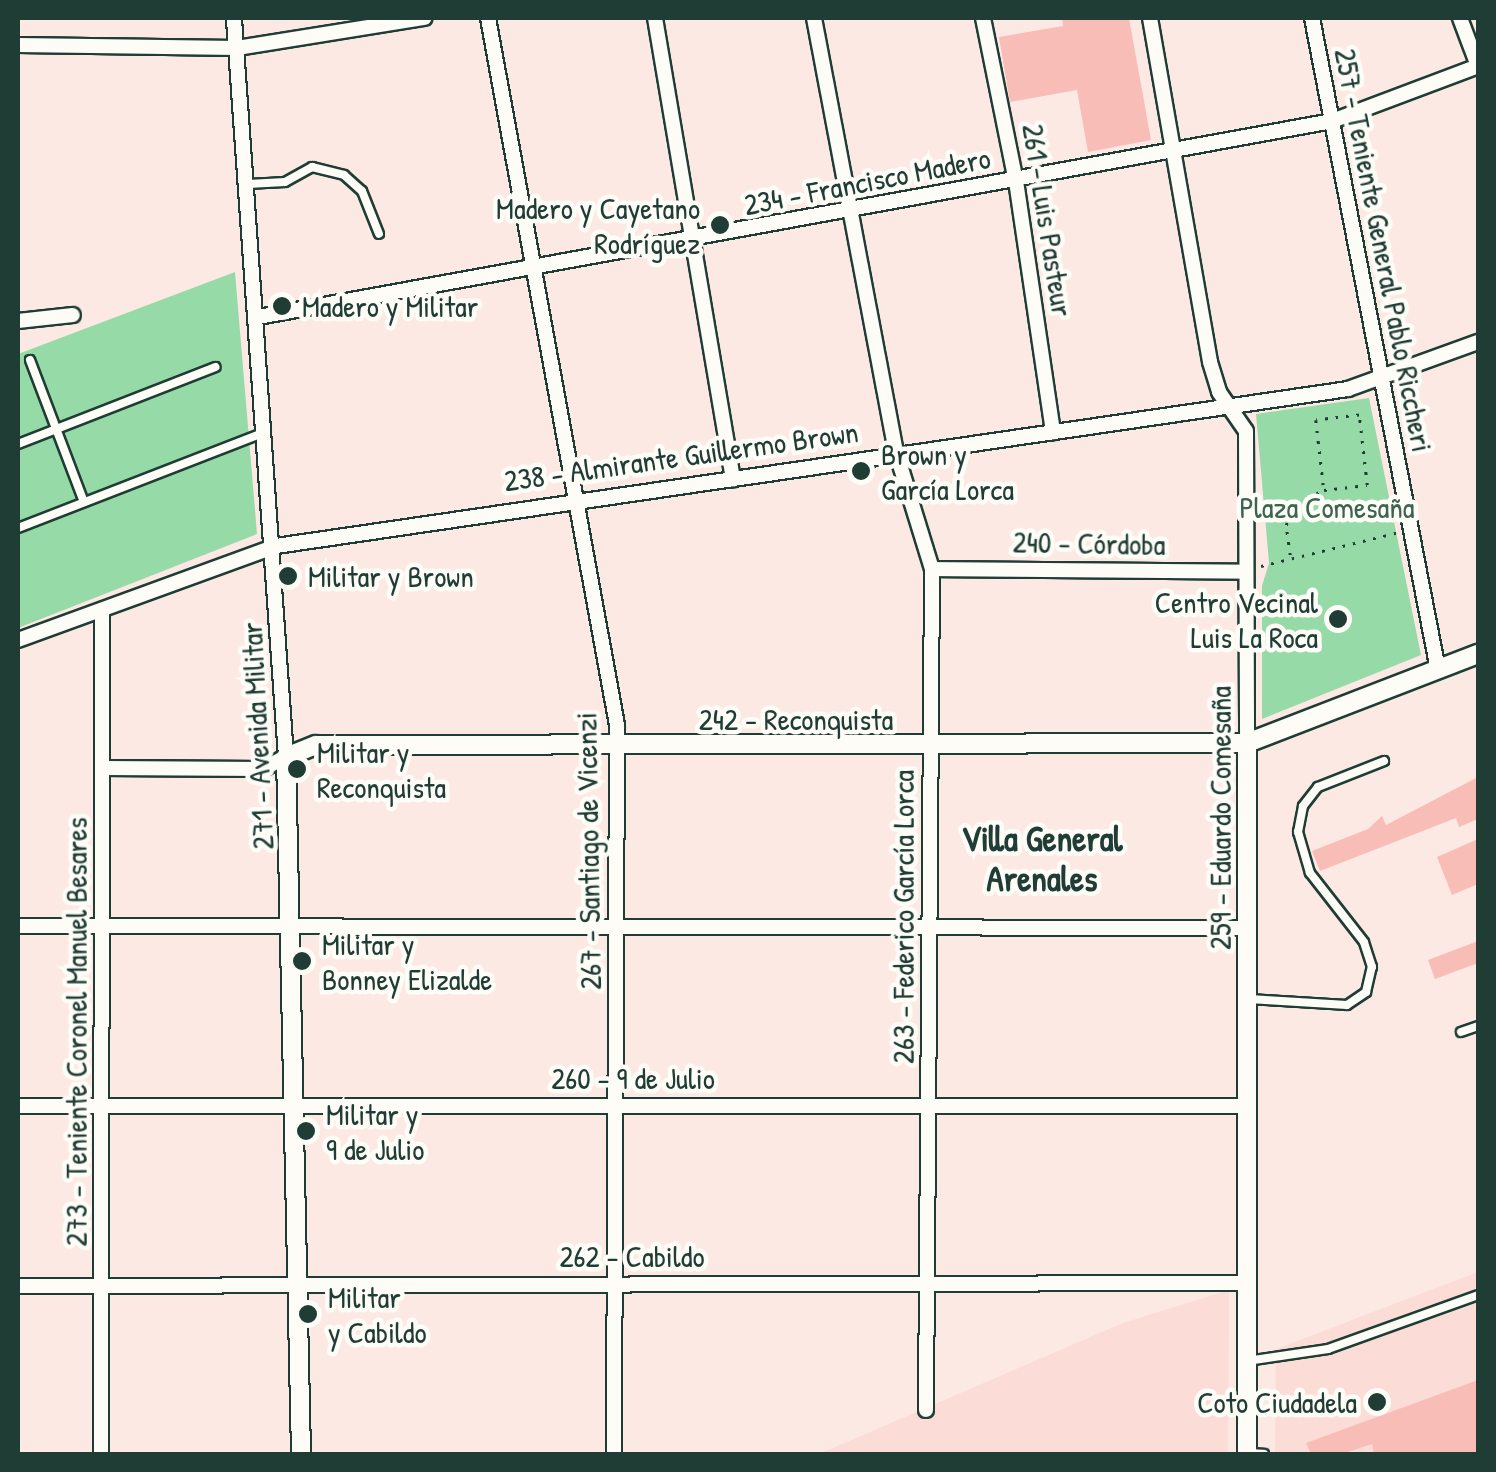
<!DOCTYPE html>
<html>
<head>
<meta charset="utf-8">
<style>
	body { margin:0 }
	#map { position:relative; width:1496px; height:1472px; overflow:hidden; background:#fce9e4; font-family:"Patrick Hand",sans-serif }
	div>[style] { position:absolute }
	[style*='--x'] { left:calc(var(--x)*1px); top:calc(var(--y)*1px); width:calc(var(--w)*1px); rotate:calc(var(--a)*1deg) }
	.built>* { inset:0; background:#fbdcd7 }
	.green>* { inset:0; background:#96dba7 }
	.building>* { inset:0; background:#f9bdb8 }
	.path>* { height:2.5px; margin-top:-1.25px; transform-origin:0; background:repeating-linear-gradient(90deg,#1f3d34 0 2.5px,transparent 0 10.5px) }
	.roads { filter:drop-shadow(2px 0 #1f3d34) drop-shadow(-2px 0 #1f3d34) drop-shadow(0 2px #1f3d34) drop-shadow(0 -2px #1f3d34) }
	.service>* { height:8px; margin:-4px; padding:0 4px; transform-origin:4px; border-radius:4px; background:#fdfcf7 }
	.minor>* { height:14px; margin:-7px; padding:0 7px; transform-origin:7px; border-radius:7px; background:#fdfcf7 }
	.tertiary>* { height:18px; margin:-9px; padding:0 9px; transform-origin:9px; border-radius:9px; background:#fdfcf7 }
	.dots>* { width:28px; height:28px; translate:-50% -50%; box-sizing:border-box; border:5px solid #fdfcf7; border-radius:50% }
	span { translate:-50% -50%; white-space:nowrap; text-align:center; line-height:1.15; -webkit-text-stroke:9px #fdfcf7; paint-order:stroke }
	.street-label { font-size:30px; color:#1f3d34 }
	.poi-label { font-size:30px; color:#1f3d34 }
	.right { translate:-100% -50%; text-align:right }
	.left { translate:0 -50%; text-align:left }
	.park-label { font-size:30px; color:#3d6451 }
	.quarter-label { font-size:35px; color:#1f3d34; font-weight:700 }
	.frame { position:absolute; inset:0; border:20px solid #1f3d34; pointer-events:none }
</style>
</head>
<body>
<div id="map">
	<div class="built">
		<div style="clip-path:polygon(1478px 1272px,1478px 1454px,1275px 1454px,1276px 1349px)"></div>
		<div style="clip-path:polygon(1229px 1290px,1228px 1454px,819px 1454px,1123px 1323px)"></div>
	</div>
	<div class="green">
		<div style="clip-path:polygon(235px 272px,257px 534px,18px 628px,18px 354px)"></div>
		<div style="clip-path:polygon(1369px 398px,1421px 655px,1262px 719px,1262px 586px,1269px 563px,1256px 414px)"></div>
	</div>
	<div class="building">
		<div style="clip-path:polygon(1062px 18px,1129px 18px,1151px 140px,1088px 152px,1077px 90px,1010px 102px,999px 37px,1063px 26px)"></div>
		<div style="clip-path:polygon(1478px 777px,1478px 819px,1459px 827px,1456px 818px,1320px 871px,1312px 851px,1368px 829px,1382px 816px,1386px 825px)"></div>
		<div style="clip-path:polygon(1478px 839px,1478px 884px,1452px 895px,1437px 857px)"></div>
		<div style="clip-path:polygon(1478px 941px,1478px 963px,1435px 979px,1428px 960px)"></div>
		<div style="clip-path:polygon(1478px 1380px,1478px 1454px,1374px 1454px,1372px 1444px,1342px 1454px,1311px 1454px,1306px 1443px)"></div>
	</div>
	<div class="path">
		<div style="--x:1290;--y:555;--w:30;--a:-98"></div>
		<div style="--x:1286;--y:525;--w:25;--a:-64"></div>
		<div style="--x:1297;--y:502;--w:30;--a:-24"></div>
		<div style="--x:1324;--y:490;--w:43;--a:-6.6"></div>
		<div style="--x:1367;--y:485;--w:70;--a:-96.5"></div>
		<div style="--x:1359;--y:415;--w:43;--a:173.4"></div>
		<div style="--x:1316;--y:420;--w:70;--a:83.5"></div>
		<div style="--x:1261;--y:566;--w:142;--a:-13.8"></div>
	</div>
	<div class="roads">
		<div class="service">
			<div style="--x:248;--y:184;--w:37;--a:-3"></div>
			<div style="--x:285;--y:182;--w:31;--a:-29"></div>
			<div style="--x:312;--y:167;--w:33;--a:14"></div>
			<div style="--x:344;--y:175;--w:24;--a:42"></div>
			<div style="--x:362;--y:191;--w:46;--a:68.4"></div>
			<div style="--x:30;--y:360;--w:152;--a:69.2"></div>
			<div style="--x:18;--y:444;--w:212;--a:-21.3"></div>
			<div style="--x:18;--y:528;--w:266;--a:-21.2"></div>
			<div style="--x:1249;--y:999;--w:98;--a:3.5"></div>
			<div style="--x:1347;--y:1005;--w:23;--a:-34"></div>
			<div style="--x:1366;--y:992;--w:26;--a:-77"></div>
			<div style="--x:1372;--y:967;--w:26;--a:-108"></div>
			<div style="--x:1364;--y:942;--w:88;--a:-128"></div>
			<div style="--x:1310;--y:873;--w:43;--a:-106.3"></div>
			<div style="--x:1298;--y:832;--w:26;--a:-79"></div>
			<div style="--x:1303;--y:806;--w:24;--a:-52"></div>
			<div style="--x:1318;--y:787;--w:71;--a:-21.5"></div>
			<div style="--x:1461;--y:1032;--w:18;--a:-19"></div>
			<div style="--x:1247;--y:1361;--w:82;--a:-8.4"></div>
			<div style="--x:1328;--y:1349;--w:159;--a:-19.8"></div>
			<div style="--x:1247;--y:1453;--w:17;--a:3"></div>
		</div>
		<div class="minor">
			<div style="--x:488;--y:18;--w:719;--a:79.66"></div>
			<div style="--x:617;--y:725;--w:729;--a:90.24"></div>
			<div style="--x:655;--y:18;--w:468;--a:80.4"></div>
			<div style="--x:814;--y:18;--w:442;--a:79.3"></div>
			<div style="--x:896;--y:452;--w:122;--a:72.9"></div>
			<div style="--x:932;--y:569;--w:841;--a:90.41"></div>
			<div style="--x:983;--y:18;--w:166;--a:78.6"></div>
			<div style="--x:1016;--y:181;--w:254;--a:81.6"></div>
			<div style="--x:1150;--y:18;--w:349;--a:80.1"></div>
			<div style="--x:1210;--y:362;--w:31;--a:73"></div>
			<div style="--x:1219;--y:392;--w:47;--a:55.3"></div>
			<div style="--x:1246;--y:431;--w:312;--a:89.8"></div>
			<div style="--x:1312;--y:18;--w:664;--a:79.06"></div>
			<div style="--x:1460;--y:18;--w:51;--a:69.4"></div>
			<div style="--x:18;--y:45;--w:219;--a:0.8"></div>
			<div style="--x:237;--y:48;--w:190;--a:-9.1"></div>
			<div style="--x:258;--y:317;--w:1092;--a:-10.34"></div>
			<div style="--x:1332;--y:121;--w:156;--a:-20.6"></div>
			<div style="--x:18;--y:321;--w:55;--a:-6.2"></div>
			<div style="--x:932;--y:569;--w:314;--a:0.5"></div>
			<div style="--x:18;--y:640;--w:275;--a:-20"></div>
			<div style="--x:276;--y:546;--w:1083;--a:-8.33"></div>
			<div style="--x:1348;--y:389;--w:138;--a:-19.9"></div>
			<div style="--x:103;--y:768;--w:160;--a:0.4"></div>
			<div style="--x:263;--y:769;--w:26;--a:-28"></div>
			<div style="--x:286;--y:757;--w:741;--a:-94.03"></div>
			<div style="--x:18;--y:926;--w:1231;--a:0.09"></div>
			<div style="--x:18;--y:1106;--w:1231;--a:0"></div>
			<div style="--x:18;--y:1286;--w:1229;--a:-0.14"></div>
			<div style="--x:101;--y:1454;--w:844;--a:-89.93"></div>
		</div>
		<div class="tertiary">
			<div style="--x:301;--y:1454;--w:697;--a:-91.23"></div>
			<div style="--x:286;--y:757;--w:32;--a:-22"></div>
			<div style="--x:316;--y:745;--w:931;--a:-0.12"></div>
			<div style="--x:1247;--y:743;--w:248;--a:-21.1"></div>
			<div style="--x:1247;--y:1454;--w:711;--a:-90"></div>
		</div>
	</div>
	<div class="dots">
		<div style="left:720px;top:225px;background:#1f3d34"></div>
		<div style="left:282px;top:306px;background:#1f3d34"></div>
		<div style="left:861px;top:471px;background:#1f3d34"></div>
		<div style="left:288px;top:576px;background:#1f3d34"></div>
		<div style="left:1338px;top:619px;background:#1f3d34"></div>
		<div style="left:297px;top:769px;background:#1f3d34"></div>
		<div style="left:302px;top:961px;background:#1f3d34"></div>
		<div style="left:306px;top:1131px;background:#1f3d34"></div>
		<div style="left:308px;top:1314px;background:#1f3d34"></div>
		<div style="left:1377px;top:1402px;background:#1f3d34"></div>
	</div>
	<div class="street-label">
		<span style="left:867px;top:181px;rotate:-11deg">234 - Francisco Madero</span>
		<span style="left:1048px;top:220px;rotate:81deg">261 - Luis Pasteur</span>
		<span style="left:1384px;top:250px;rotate:79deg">257 - Teniente General Pablo Riccheri</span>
		<span style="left:681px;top:456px;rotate:-8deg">238 - Almirante Guillermo Brown</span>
		<span style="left:1089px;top:543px;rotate:1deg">240 - Córdoba</span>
		<span style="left:796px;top:719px">242 - Reconquista</span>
		<span style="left:257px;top:736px;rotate:-93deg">271 - Avenida Militar</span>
		<span style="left:1220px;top:818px;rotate:-90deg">259 - Eduardo Comesaña</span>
		<span style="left:588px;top:851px;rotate:-91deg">267 - Santiago de Vicenzi</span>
		<span style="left:903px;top:917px;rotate:-90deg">263 - Federico García Lorca</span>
		<span style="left:76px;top:1032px;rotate:-90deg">273 - Teniente Coronel Manuel Besares</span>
		<span style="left:633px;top:1078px">260 - 9 de Julio</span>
		<span style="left:632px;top:1256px">262 - Cabildo</span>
	</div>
	<div class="poi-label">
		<span class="right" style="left:700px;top:225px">Madero y Cayetano<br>Rodríguez</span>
		<span class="left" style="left:302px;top:306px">Madero y Militar</span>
		<span class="left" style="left:881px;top:471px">Brown y<br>García Lorca</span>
		<span class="left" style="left:308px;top:576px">Militar y Brown</span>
		<span class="right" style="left:1318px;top:619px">Centro Vecinal<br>Luis La Roca</span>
		<span class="left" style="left:317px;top:769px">Militar y<br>Reconquista</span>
		<span class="left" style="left:322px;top:961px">Militar y<br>Bonney Elizalde</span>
		<span class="left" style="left:326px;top:1131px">Militar y<br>9 de Julio</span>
		<span class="left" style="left:328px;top:1314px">Militar<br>y Cabildo</span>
		<span class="right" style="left:1357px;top:1402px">Coto Ciudadela</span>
	</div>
	<div class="park-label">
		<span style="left:1327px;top:507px">Plaza Comesaña</span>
	</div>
	<div class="quarter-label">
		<span style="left:1042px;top:859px">Villa General<br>Arenales</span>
	</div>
	<div class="frame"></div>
</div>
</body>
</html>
